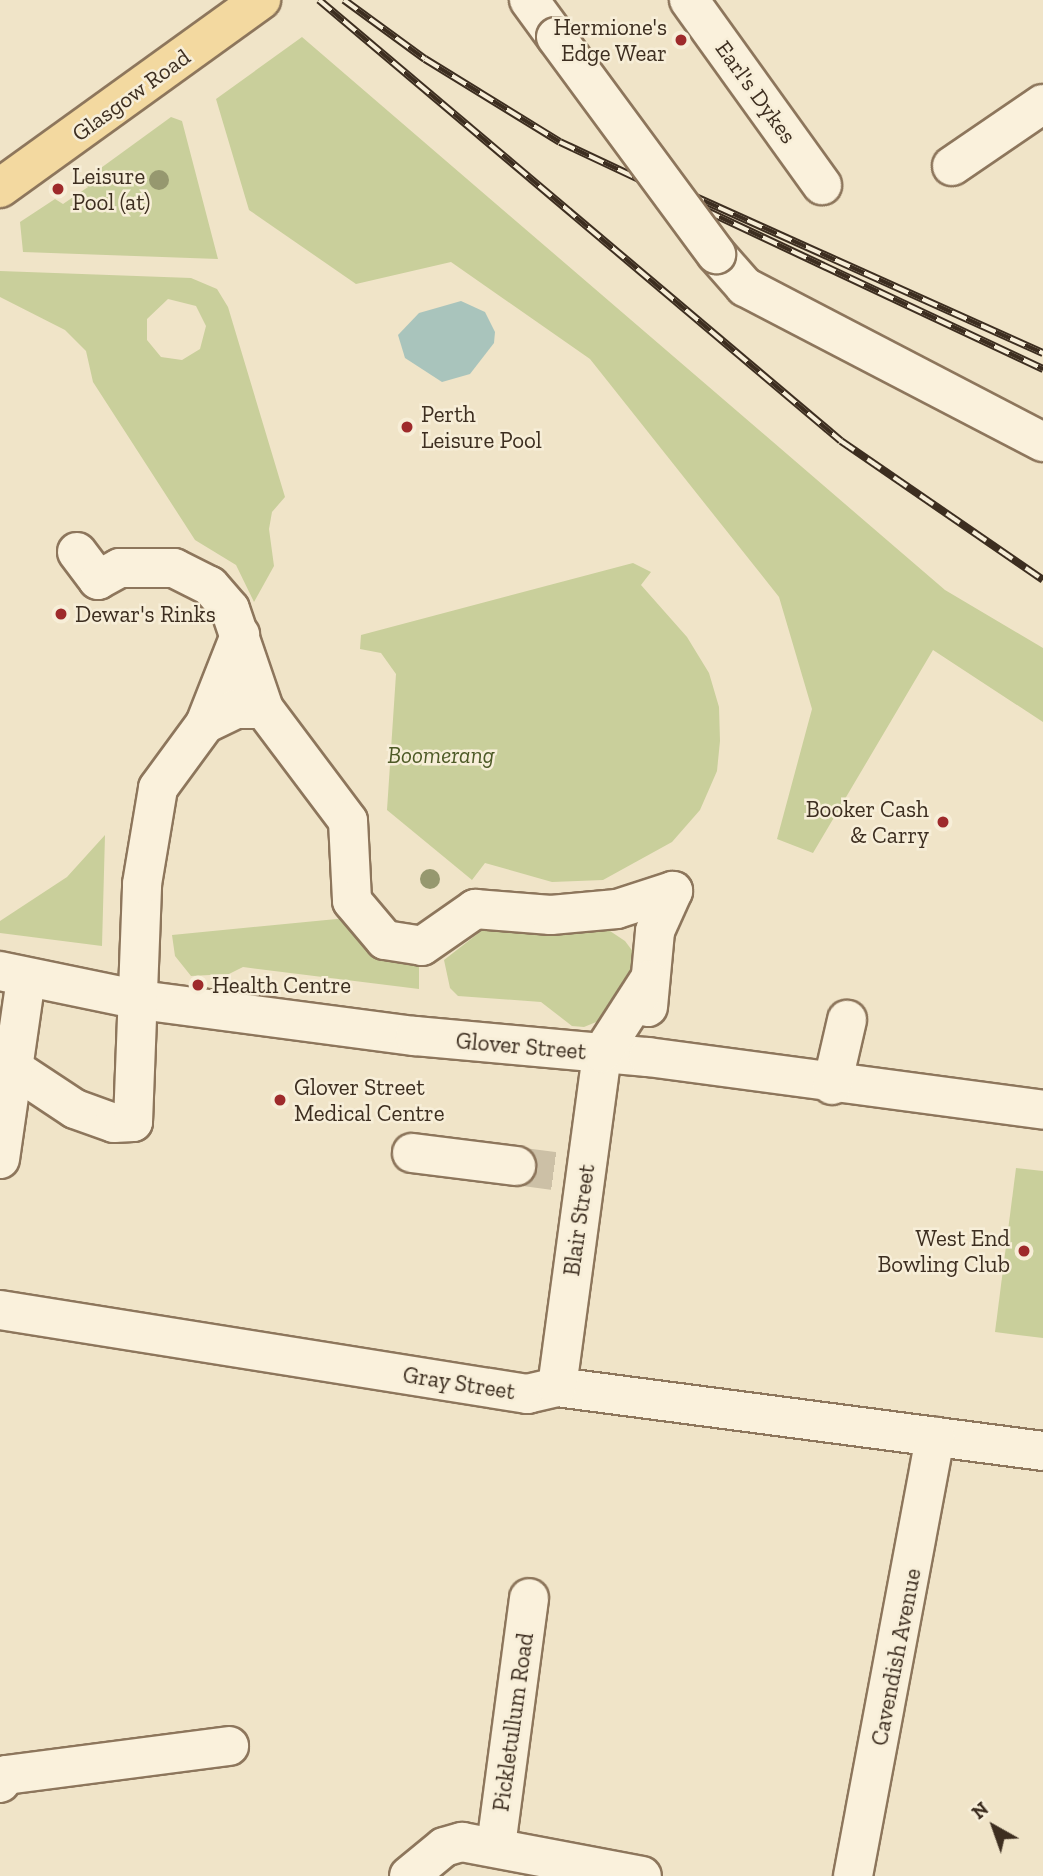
<!DOCTYPE html>
<html>
<head>
<meta charset="utf-8">
<style>
	body { margin:0 }
	#map { position:relative; width:1043px; height:1876px; overflow:hidden; background:#f0e4c8; font-family:"Zilla Slab",serif }
	div>[style] { position:absolute }
	[style*='--x'] { left:calc(var(--x)*1px); top:calc(var(--y)*1px); width:calc(var(--w)*1px); rotate:calc(var(--a)*1deg) }
	.green>* { inset:0; background:#c9cf9b }
	.water>* { inset:0; background:#a9c4bc }
	.minor-tunnel>* { height:38px; margin-top:-19px; transform-origin:0; background:repeating-linear-gradient(90deg,#ccc0a6 0 38px,transparent 0 57px) }
	.roads { filter:drop-shadow(2px 0 #8d765c) drop-shadow(-2px 0 #8d765c) drop-shadow(0 2px #8d765c) drop-shadow(0 -2px #8d765c) }
	.minor>* { height:38px; margin:-19px; padding:0 19px; transform-origin:19px; border-radius:19px; background:#faf1dc }
	.major>* { height:38px; margin:-19px; padding:0 19px; transform-origin:19px; border-radius:19px; background:#f3d9a0 }
	.rail>* { height:8px; margin-top:-4px; transform-origin:0; background:repeating-linear-gradient(90deg,#f7eed8 0 16px,#3d2e20 0 32px); box-sizing:border-box; border-block:2px solid #3d2e20 }
	.bridges { filter:drop-shadow(2px 0 #8d765c) drop-shadow(-2px 0 #8d765c) drop-shadow(0 2px #8d765c) drop-shadow(0 -2px #8d765c) }
	.minor-bridge>* { height:38px; margin:-19px; padding:0 19px; transform-origin:19px; border-radius:19px; background:#faf1dc }
	.trees>* { width:20px; height:20px; margin:-10px; border-radius:50%; background:#96986f }
	.dots>* { width:19px; height:19px; translate:-50% -50%; box-sizing:border-box; border:4px solid #f7eed8; border-radius:50% }
	span { translate:-50% -50%; white-space:nowrap; text-align:center; line-height:1.15; -webkit-text-stroke:5px #f7eed8; paint-order:stroke }
	.poi-label { font-size:23px; color:#3d2e20 }
	.right { translate:-100% -50%; text-align:right }
	.left { translate:0 -50%; text-align:left }
	.street-label { font-size:23px; color:#3d2e20 }
	.park-label { font-size:23px; color:#4d5a26; font-style:italic }
	.north { position:absolute; left:959px; top:1792px; width:70px; height:70px; -webkit-text-stroke:5px #f7eed8; paint-order:stroke; rotate:320deg; font-size:19px; font-weight:700; line-height:28px; text-align:center; color:#3d2e20 }
	.north::after { content:''; display:block; margin:auto; width:24px; height:32px; background:#3d2e20; clip-path:polygon(50% 0,100% 100%,50% 72%,0 100%) }
</style>
</head>
<body>
<div id="map">
	<div class="green">
		<div style="clip-path:polygon(302px 37px,945px 590px,1043px 648px,1043px 722px,933px 650px,813px 853px,777px 839px,812px 709px,779px 597px,590px 359px,451px 262px,356px 284px,249px 210px,216px 99px)"></div>
		<div style="clip-path:polygon(171px 117px,182px 121px,218px 259px,23px 252px,20px 222px,55px 199px,63px 204px,88px 187px,83px 181px)"></div>
		<div style="clip-path:polygon(evenodd,0 271px,191px 278px,217px 289px,228px 307px,285px 497px,272px 512px,269px 529px,274px 566px,254px 602px,236px 565px,195px 540px,93px 382px,86px 351px,65px 330px,0 297px,0 271px,168px 299px,196px 306px,206px 326px,200px 349px,182px 360px,161px 357px,147px 340px,147px 319px,168px 299px)"></div>
		<div style="clip-path:polygon(633px 563px,651px 572px,641px 585px,687px 637px,709px 673px,719px 707px,720px 741px,717px 771px,700px 810px,672px 842px,603px 880px,552px 882px,485px 863px,472px 880px,387px 810px,396px 674px,381px 653px,360px 649px,361px 635px)"></div>
		<div style="clip-path:polygon(105px 835px,102px 946px,0 933px,0 921px,67px 877px)"></div>
		<div style="clip-path:polygon(347px 918px,419px 962px,419px 989px,243px 967px,229px 974px,191px 976px,175px 956px,172px 935px)"></div>
		<div style="clip-path:polygon(494px 921px,607px 929px,625px 941px,637px 957px,637px 980px,606px 1018px,584px 1027px,572px 1026px,541px 1002px,458px 996px,450px 988px,444px 960px)"></div>
		<div style="clip-path:polygon(1016px 1168px,1043px 1171px,1043px 1338px,995px 1332px)"></div>
	</div>
	<div class="water">
		<div style="clip-path:polygon(461px 301px,485px 312px,495px 332px,494px 343px,470px 374px,442px 382px,405px 358px,398px 335px,419px 313px)"></div>
	</div>
	<div class="minor-tunnel">
		<div style="--x:516;--y:1166;--w:45;--a:7.6"></div>
	</div>
	<div class="roads">
		<div class="minor">
			<div style="--x:529;--y:0;--w:46;--a:53.9"></div>
			<div style="--x:689;--y:0;--w:228;--a:54.3"></div>
			<div style="--x:952;--y:166;--w:110;--a:-34.3"></div>
			<div style="--x:716;--y:254;--w:44;--a:48.7"></div>
			<div style="--x:745;--y:287;--w:336;--a:27.5"></div>
			<div style="--x:77;--y:552;--w:35;--a:53"></div>
			<div style="--x:98;--y:580;--w:25;--a:-29"></div>
			<div style="--x:120;--y:568;--w:54;--a:0"></div>
			<div style="--x:174;--y:568;--w:40;--a:26.6"></div>
			<div style="--x:210;--y:586;--w:30;--a:49"></div>
			<div style="--x:230;--y:609;--w:106;--a:71.2"></div>
			<div style="--x:205;--y:724;--w:96;--a:-68.5"></div>
			<div style="--x:0;--y:971;--w:143;--a:11.7"></div>
			<div style="--x:140;--y:1000;--w:277;--a:7.5"></div>
			<div style="--x:415;--y:1036;--w:234;--a:5.2"></div>
			<div style="--x:648;--y:1057;--w:399;--a:7.6"></div>
			<div style="--x:648;--y:1007;--w:76;--a:-84.7"></div>
			<div style="--x:655;--y:931;--w:44;--a:-65.8"></div>
			<div style="--x:13;--y:1068;--w:74;--a:33.5"></div>
			<div style="--x:75;--y:1109;--w:41;--a:19.7"></div>
			<div style="--x:114;--y:1123;--w:19;--a:-3"></div>
			<div style="--x:133;--y:1122;--w:238;--a:-87.8"></div>
			<div style="--x:142;--y:884;--w:97;--a:-80.5"></div>
			<div style="--x:158;--y:788;--w:79;--a:-53.7"></div>
			<div style="--x:205;--y:724;--w:34;--a:-26"></div>
			<div style="--x:236;--y:709;--w:28;--a:0"></div>
			<div style="--x:264;--y:709;--w:140;--a:53.1"></div>
			<div style="--x:348;--y:821;--w:80;--a:87.1"></div>
			<div style="--x:352;--y:901;--w:51;--a:49.8"></div>
			<div style="--x:385;--y:940;--w:37;--a:9"></div>
			<div style="--x:422;--y:946;--w:65;--a:-34.9"></div>
			<div style="--x:475;--y:909;--w:76;--a:4.5"></div>
			<div style="--x:551;--y:915;--w:66;--a:-5.2"></div>
			<div style="--x:617;--y:909;--w:59;--a:-17.8"></div>
			<div style="--x:832;--y:1085;--w:67;--a:-77"></div>
			<div style="--x:412;--y:1153;--w:105;--a:7.1"></div>
			<div style="--x:0;--y:1159;--w:183;--a:-81.8"></div>
			<div style="--x:0;--y:1310;--w:534;--a:9.06"></div>
			<div style="--x:527;--y:1394;--w:31;--a:-13"></div>
			<div style="--x:557;--y:1387;--w:490;--a:7.5"></div>
			<div style="--x:557;--y:1387;--w:337;--a:-82.3"></div>
			<div style="--x:602;--y:1053;--w:87;--a:-57.2"></div>
			<div style="--x:0;--y:1783;--w:10;--a:-53"></div>
			<div style="--x:6;--y:1775;--w:225;--a:-7.4"></div>
			<div style="--x:496;--y:1846;--w:250;--a:-82.4"></div>
			<div style="--x:409;--y:1876;--w:45;--a:-39.6"></div>
			<div style="--x:444;--y:1847;--w:19;--a:-16"></div>
			<div style="--x:462;--y:1842;--w:183;--a:10.7"></div>
			<div style="--x:853;--y:1876;--w:447;--a:-79.4"></div>
		</div>
		<div class="major">
			<div style="--x:0;--y:188;--w:322;--a:-35.8"></div>
		</div>
	</div>
	<div class="rail">
		<div style="--x:319;--y:0;--w:683;--a:40.19"></div>
		<div style="--x:841;--y:441;--w:245;--a:34.5"></div>
		<div style="--x:344;--y:0;--w:100;--a:36.1"></div>
		<div style="--x:425;--y:59;--w:158;--a:31.6"></div>
		<div style="--x:560;--y:142;--w:534;--a:25.17"></div>
		<div style="--x:660;--y:181;--w:420;--a:24.2"></div>
	</div>
	<div class="bridges">
		<div class="minor-bridge">
			<div style="--x:556;--y:37;--w:270;--a:53.6"></div>
		</div>
	</div>
	<div class="trees">
		<div style="left:159px;top:180px"></div>
		<div style="left:430px;top:879px"></div>
	</div>
	<div class="dots">
		<div style="left:681px;top:40px;background:#9e2a2b"></div>
		<div style="left:58px;top:189px;background:#9e2a2b"></div>
		<div style="left:407px;top:427px;background:#9e2a2b"></div>
		<div style="left:61px;top:614px;background:#9e2a2b"></div>
		<div style="left:943px;top:822px;background:#9e2a2b"></div>
		<div style="left:198px;top:985px;background:#9e2a2b"></div>
		<div style="left:280px;top:1100px;background:#9e2a2b"></div>
		<div style="left:1024px;top:1251px;background:#9e2a2b"></div>
	</div>
	<div class="poi-label">
		<span class="right" style="left:667px;top:40px">Hermione's<br>Edge Wear</span>
		<span class="left" style="left:72px;top:189px">Leisure<br>Pool (at)</span>
		<span class="left" style="left:421px;top:427px">Perth<br>Leisure Pool</span>
		<span class="left" style="left:75px;top:614px">Dewar's Rinks</span>
		<span class="right" style="left:929px;top:822px">Booker Cash<br>&amp; Carry</span>
		<span class="left" style="left:212px;top:985px">Health Centre</span>
		<span class="left" style="left:294px;top:1100px">Glover Street<br>Medical Centre</span>
		<span class="right" style="left:1010px;top:1251px">West End<br>Bowling Club</span>
	</div>
	<div class="street-label">
		<span style="left:756px;top:92px;rotate:54deg">Earl's Dykes</span>
		<span style="left:131px;top:95px;rotate:-36deg">Glasgow Road</span>
		<span style="left:521px;top:1046px;rotate:5deg">Glover Street</span>
		<span style="left:579px;top:1220px;rotate:-82deg">Blair Street</span>
		<span style="left:459px;top:1383px;rotate:9deg">Gray Street</span>
		<span style="left:896px;top:1657px;rotate:-79deg">Cavendish Avenue</span>
		<span style="left:513px;top:1722px;rotate:-82deg">Pickletullum Road</span>
	</div>
	<div class="park-label">
		<span style="left:441px;top:755px">Boomerang</span>
	</div>
	<div class="north">N</div>
</div>
</body>
</html>
